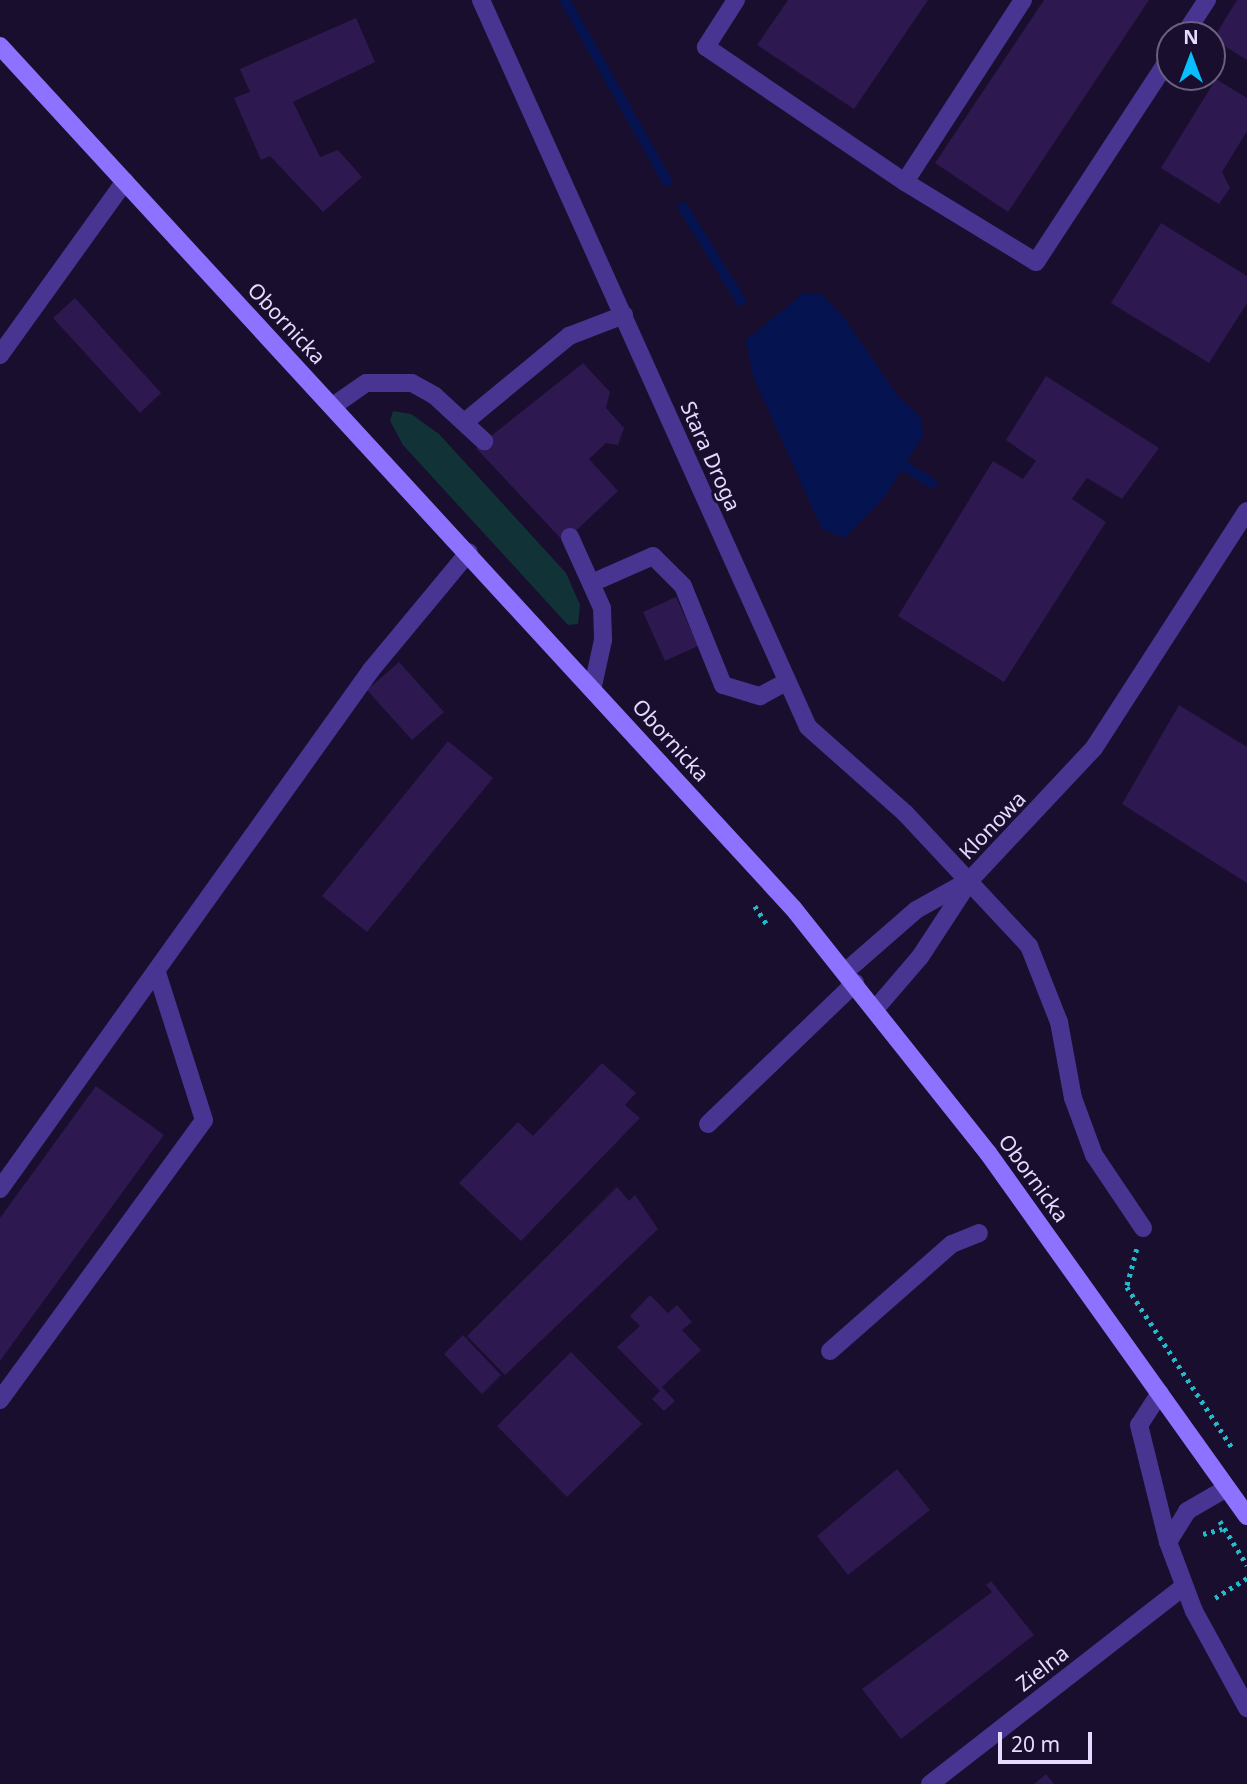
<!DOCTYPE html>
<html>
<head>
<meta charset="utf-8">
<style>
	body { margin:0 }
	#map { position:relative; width:1247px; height:1784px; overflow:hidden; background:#190e2d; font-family:"Noto Sans",sans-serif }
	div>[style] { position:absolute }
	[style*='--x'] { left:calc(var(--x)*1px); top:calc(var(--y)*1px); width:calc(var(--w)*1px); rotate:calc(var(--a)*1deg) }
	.green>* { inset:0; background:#113338 }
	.water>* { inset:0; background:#051450 }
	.stream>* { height:10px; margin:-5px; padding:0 5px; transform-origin:5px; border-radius:5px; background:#051450 }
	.building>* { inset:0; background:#2d1850 }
	.path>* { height:4.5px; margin-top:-2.25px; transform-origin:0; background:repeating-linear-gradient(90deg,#23bacb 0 3.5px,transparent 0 8.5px) }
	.lane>* { height:18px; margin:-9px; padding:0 9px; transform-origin:9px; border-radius:9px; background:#473591 }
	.street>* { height:18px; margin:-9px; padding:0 9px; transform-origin:9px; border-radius:9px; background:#473591 }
	.secondary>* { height:18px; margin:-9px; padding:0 9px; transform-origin:9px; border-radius:9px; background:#8c72ff }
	span { translate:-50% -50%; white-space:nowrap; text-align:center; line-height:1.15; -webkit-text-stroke:6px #190e2d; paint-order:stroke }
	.street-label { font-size:21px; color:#e5dbff }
	.north { position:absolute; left:1156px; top:21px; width:70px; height:70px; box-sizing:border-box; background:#190e2d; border:2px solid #6b6081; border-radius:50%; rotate:0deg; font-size:19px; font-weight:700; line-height:28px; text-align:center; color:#e5dbff }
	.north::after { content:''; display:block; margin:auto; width:24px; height:32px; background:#07beff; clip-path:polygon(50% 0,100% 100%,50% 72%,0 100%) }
	.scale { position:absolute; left:998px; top:1732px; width:94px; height:32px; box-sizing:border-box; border:4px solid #e5dbff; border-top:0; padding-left:9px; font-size:21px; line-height:24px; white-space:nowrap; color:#e5dbff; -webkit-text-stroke:5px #190e2d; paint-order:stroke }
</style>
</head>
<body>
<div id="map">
	<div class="green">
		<div style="clip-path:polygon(393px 411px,411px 414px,439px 434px,566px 573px,580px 605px,578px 624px,568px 625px,403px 445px,390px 421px)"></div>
	</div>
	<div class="water">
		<div style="clip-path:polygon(804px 293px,821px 294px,842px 315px,898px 396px,921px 418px,923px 436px,886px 495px,845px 538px,822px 529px,753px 376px,746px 340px)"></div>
	</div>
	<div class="stream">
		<div style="--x:565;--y:0;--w:208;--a:60.6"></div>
		<div style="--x:683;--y:207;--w:110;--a:58.3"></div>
		<div style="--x:891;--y:458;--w:48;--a:31.4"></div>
	</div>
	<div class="building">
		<div style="clip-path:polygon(788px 0,928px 0,854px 109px,757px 45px)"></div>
		<div style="clip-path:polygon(1044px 0,1149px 0,1008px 212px,935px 163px)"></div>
		<div style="clip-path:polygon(1237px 0,1247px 0,1247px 60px,1213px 39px)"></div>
		<div style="clip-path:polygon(356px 18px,375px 62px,293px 102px,320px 157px,338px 150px,362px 177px,323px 212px,270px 156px,261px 160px,234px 98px,250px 92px,240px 69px)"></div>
		<div style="clip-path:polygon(1216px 79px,1247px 98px,1247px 131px,1222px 172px,1230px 188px,1219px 204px,1161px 168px)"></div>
		<div style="clip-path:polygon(1161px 223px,1247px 276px,1247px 303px,1209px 363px,1111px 303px)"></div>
		<div style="clip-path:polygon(75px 298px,161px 393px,140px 413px,53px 318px)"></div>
		<div style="clip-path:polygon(583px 363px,610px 392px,606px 408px,624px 428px,618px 445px,606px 443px,589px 459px,618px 491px,564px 542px,476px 448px)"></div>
		<div style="clip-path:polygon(1046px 376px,1159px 448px,1122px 499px,1087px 478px,1072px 499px,1106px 522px,1004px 682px,898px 616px,993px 461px,1023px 479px,1036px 461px,1006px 440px)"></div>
		<div style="clip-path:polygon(676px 597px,698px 646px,665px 661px,643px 612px)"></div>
		<div style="clip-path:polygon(399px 662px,444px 712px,412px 740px,367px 690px)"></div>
		<div style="clip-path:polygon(1179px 705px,1247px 747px,1247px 883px,1122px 804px)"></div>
		<div style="clip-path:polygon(448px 741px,493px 778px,367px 932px,322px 896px)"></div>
		<div style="clip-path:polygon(602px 1063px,636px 1093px,625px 1105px,640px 1118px,521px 1241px,459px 1183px,518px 1122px,533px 1136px)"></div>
		<div style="clip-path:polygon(96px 1086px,164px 1135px,0 1361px,0 1218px)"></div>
		<div style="clip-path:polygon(617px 1187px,629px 1201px,635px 1195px,658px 1229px,505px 1375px,467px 1336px)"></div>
		<div style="clip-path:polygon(650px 1295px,668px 1313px,677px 1305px,692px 1322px,682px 1330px,701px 1350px,662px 1387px,675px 1401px,664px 1411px,652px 1399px,660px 1391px,617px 1347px,640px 1326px,630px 1316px)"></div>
		<div style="clip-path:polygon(463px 1335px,501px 1375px,482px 1394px,444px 1354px)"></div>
		<div style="clip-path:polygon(571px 1352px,642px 1424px,567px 1497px,497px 1426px)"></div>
		<div style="clip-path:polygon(897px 1469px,930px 1510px,848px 1575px,817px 1536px)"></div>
		<div style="clip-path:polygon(991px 1581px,1034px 1635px,901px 1739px,862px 1689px,992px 1592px,986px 1585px)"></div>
		<div style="clip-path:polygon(1046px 1774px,1054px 1784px,1034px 1784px)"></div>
	</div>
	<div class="path">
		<div style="--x:755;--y:906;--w:24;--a:57"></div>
		<div style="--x:1137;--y:1249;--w:39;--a:105"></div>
		<div style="--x:1127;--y:1287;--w:194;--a:56.8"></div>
		<div style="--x:1220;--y:1521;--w:52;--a:58.5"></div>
		<div style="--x:1203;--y:1534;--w:20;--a:-15"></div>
		<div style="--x:1215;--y:1598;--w:38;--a:-32"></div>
	</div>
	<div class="lane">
		<div style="--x:736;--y:0;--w:56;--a:122.6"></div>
		<div style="--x:706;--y:47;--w:240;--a:34.2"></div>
		<div style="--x:1023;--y:0;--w:217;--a:123"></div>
		<div style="--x:905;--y:182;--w:153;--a:31.4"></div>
		<div style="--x:1036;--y:262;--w:245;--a:-56.8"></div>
		<div style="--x:1184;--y:35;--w:42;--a:-56.7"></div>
		<div style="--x:0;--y:355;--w:214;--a:-54.3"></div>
		<div style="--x:333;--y:406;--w:40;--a:-34.9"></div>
		<div style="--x:366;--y:383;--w:46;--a:0"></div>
		<div style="--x:412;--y:383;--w:26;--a:29"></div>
		<div style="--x:435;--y:396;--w:67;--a:42.6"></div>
		<div style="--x:466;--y:421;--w:134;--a:-39.5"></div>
		<div style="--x:569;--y:336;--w:59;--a:-20.9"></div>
		<div style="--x:570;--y:537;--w:78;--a:65.7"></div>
		<div style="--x:602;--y:608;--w:32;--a:88"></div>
		<div style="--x:603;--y:640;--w:47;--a:102.3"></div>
		<div style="--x:594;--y:582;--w:64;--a:-23.8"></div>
		<div style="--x:653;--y:556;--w:42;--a:45"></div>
		<div style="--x:683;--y:586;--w:107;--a:68"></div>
		<div style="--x:723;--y:685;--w:39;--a:17"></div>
		<div style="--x:760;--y:696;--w:30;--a:-28"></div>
		<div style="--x:708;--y:1124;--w:204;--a:-43.8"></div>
		<div style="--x:0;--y:1189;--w:638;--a:-54.44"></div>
		<div style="--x:371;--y:670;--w:153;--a:-50.3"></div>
		<div style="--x:830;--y:1351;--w:162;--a:-41.3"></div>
		<div style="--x:952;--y:1244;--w:29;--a:-22"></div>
		<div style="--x:0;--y:1400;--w:346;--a:-53.9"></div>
		<div style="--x:204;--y:1120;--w:154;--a:-107.7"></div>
	</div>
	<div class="street">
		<div style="--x:481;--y:0;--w:797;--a:65.78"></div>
		<div style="--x:808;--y:727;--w:130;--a:41.6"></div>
		<div style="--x:905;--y:813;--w:182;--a:47"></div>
		<div style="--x:1029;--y:946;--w:82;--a:68.5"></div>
		<div style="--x:1059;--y:1022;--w:77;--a:79.6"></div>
		<div style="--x:1073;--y:1098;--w:61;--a:69.8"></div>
		<div style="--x:1094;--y:1155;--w:88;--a:56.1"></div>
		<div style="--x:845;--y:972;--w:94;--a:-41.1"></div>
		<div style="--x:916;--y:910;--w:60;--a:-29.1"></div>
		<div style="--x:877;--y:1007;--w:66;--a:-49.3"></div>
		<div style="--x:920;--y:957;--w:93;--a:-56.8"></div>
		<div style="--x:971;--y:879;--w:180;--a:-46.8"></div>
		<div style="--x:1094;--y:748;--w:282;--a:-57.2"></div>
		<div style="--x:1160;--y:1393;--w:38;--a:123"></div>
		<div style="--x:1139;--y:1425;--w:121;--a:76.1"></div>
		<div style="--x:1168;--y:1542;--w:74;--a:69.4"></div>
		<div style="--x:1194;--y:1611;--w:111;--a:61.3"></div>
		<div style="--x:1168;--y:1542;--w:36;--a:-58"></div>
		<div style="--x:1187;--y:1511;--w:46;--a:-29.9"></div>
		<div style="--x:930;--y:1784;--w:321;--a:-37.9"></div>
	</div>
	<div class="secondary">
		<div style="--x:0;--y:46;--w:1171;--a:47.39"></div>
		<div style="--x:793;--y:908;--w:313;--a:51.5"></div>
		<div style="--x:988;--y:1153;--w:446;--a:54.5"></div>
	</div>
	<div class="street-label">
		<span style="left:287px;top:323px;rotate:47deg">Obornicka</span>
		<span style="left:711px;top:456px;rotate:66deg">Stara Droga</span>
		<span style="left:671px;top:740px;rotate:48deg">Obornicka</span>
		<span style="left:992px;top:825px;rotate:-46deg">Klonowa</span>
		<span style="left:1034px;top:1178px;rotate:54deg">Obornicka</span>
		<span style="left:1042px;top:1668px;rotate:-38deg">Zielna</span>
	</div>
	<div class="north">N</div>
	<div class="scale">20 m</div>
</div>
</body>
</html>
